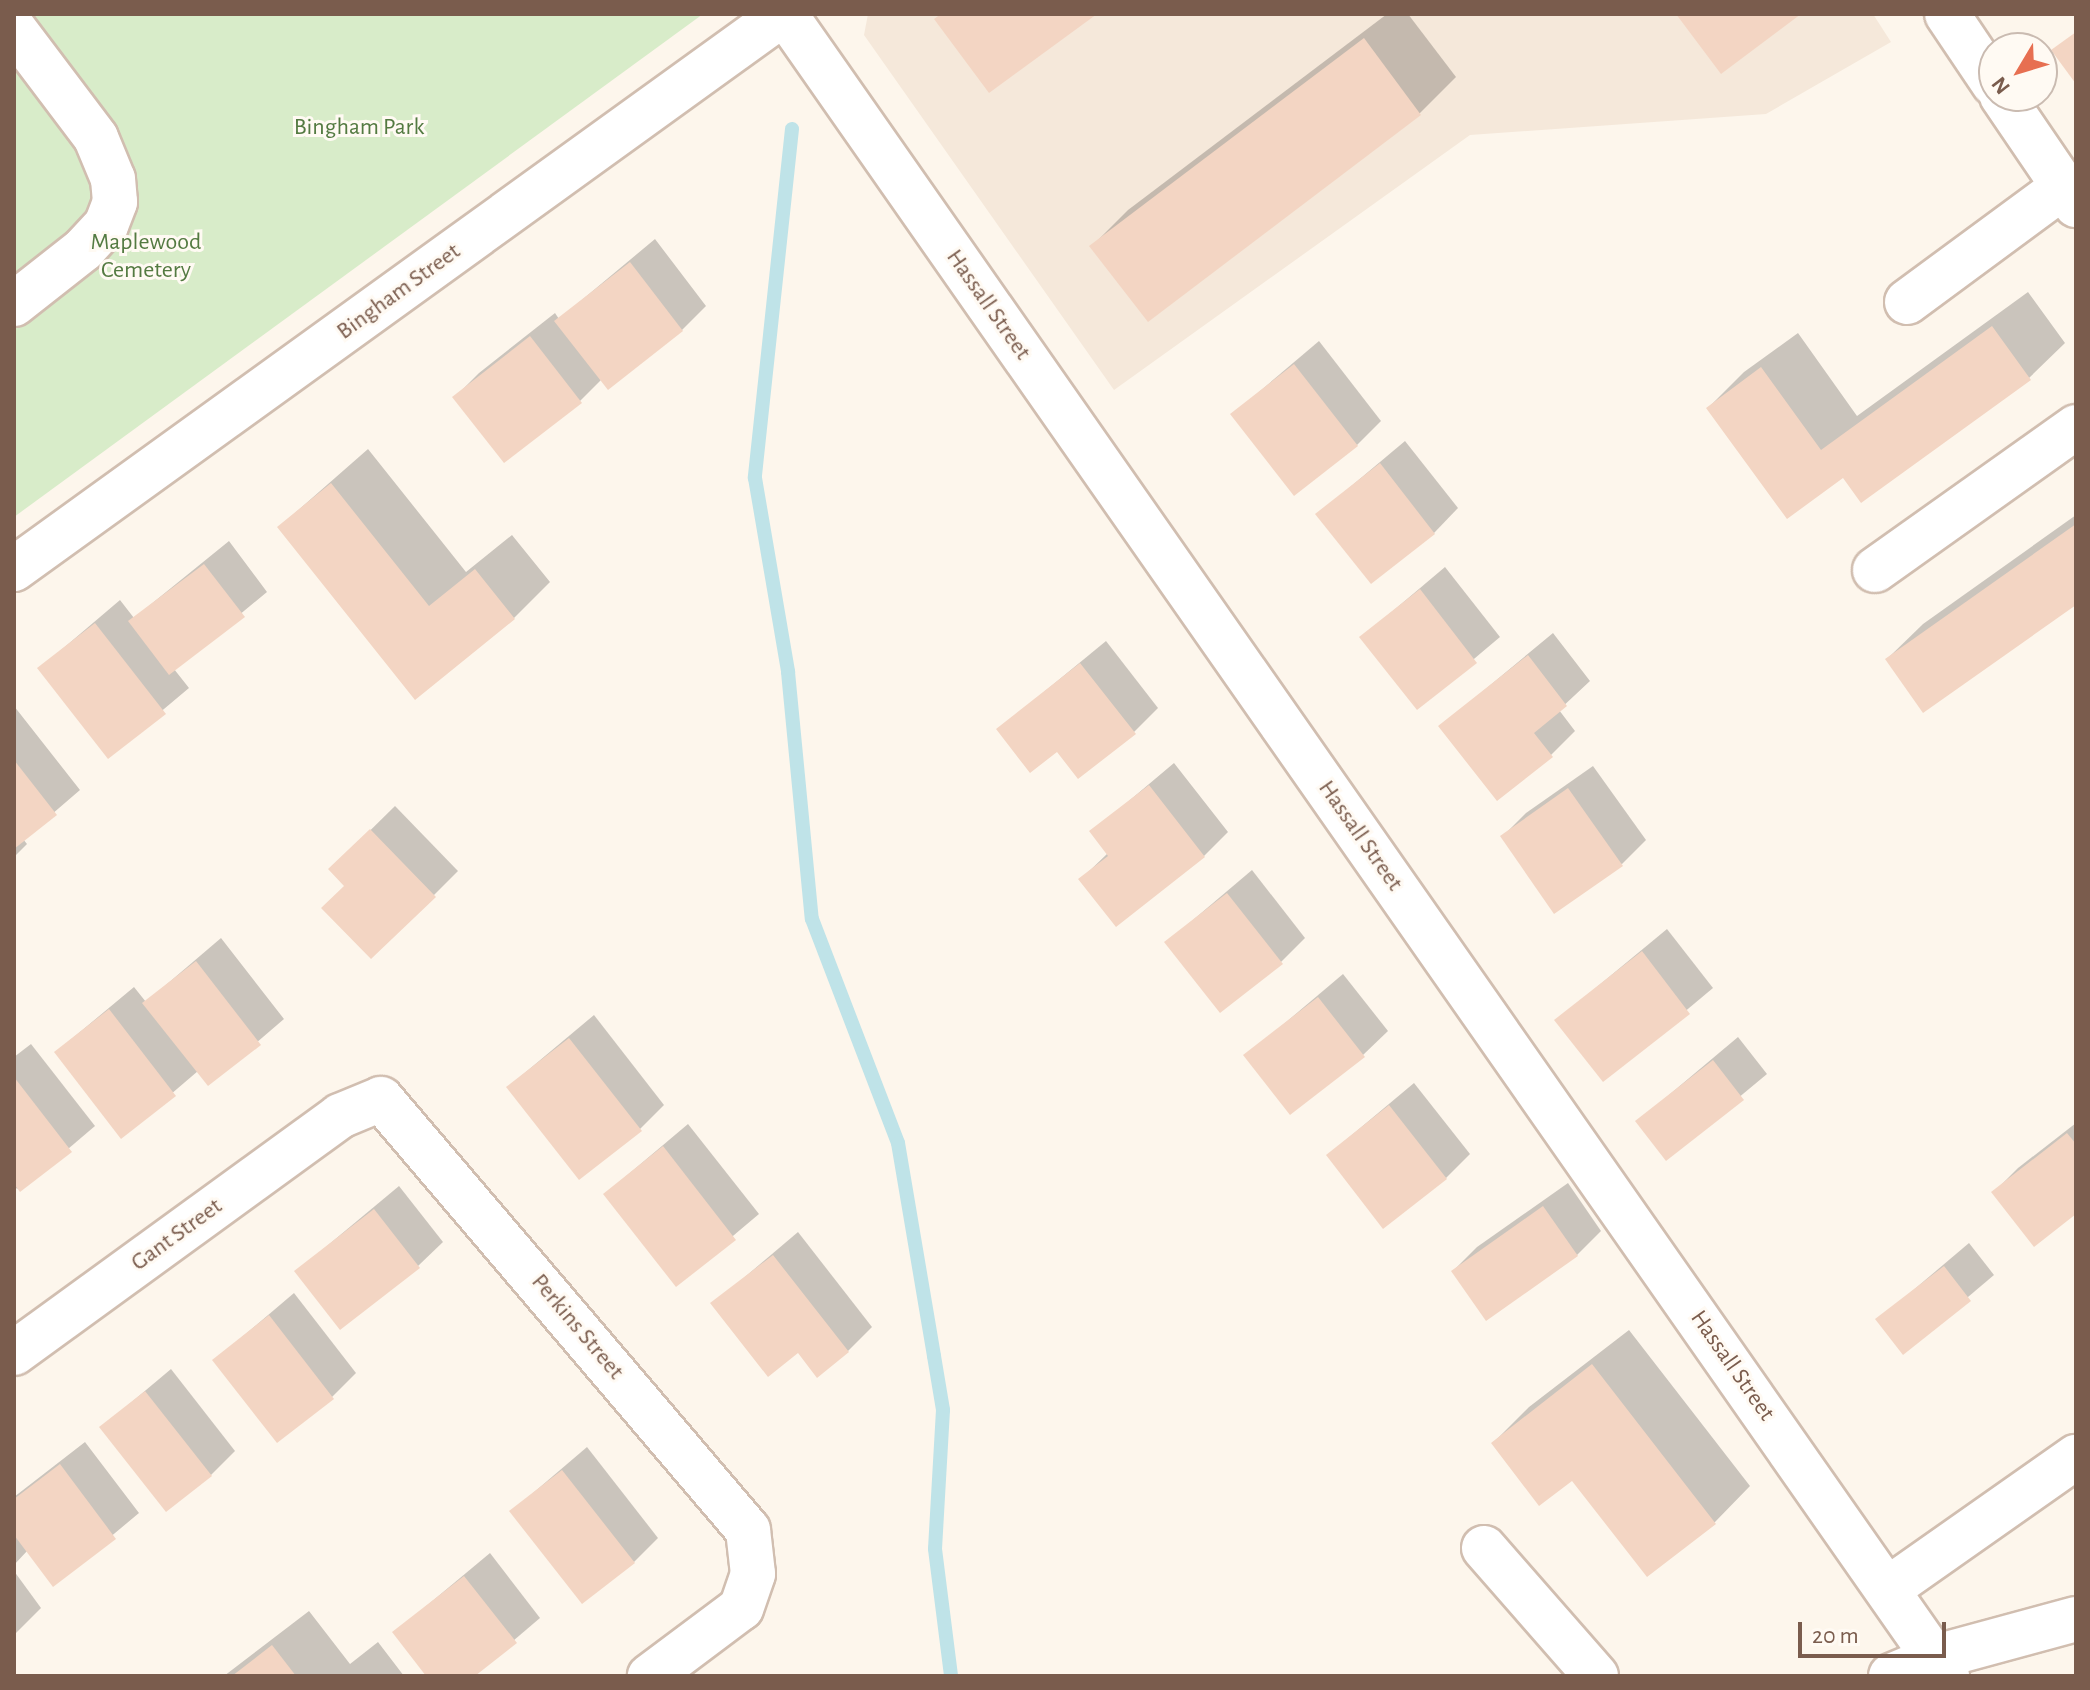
<!DOCTYPE html>
<html>
<head>
<meta charset="utf-8">
<style>
	body { margin:0 }
	#map { position:relative; width:2090px; height:1690px; overflow:hidden; background:#fdf6ec; font-family:"Alegreya Sans",sans-serif }
	div>[style] { position:absolute }
	[style*='--x'] { left:calc(var(--x)*1px); top:calc(var(--y)*1px); width:calc(var(--w)*1px); rotate:calc(var(--a)*1deg) }
	.residential>* { inset:0; background:#f5e8da }
	.green>* { inset:0; background:#d8ecc9 }
	.shadow>* { inset:0; background:#0003 }
	.stream>* { height:14px; margin:-7px; padding:0 7px; transform-origin:7px; border-radius:7px; background:#bfe3e8 }
	.building>* { inset:0; background:#f3d5c3 }
	.roads { filter:drop-shadow(2px 0 #d1beb0) drop-shadow(-2px 0 #d1beb0) drop-shadow(0 2px #d1beb0) drop-shadow(0 -2px #d1beb0) }
	.minor>* { height:44px; margin:-22px; padding:0 22px; transform-origin:22px; border-radius:22px; background:#fff }
	span { translate:-50% -50%; white-space:nowrap; text-align:center; line-height:1.15; -webkit-text-stroke:6px #fffaf3; paint-order:stroke }
	.park-label { font-size:24px; color:#537a41 }
	.street-label { font-size:24px; color:#7a5c4d }
	.frame { position:absolute; inset:0; border:16px solid #7a5c4d; pointer-events:none }
	.north { position:absolute; left:1978px; top:32px; width:80px; height:80px; box-sizing:border-box; background:#fffaf3; border:2px solid #cabbb1; border-radius:50%; rotate:232deg; font-size:22px; font-weight:700; line-height:32px; text-align:center; color:#7a5c4d }
	.north::after { content:''; display:block; margin:auto; width:28px; height:36px; background:#e76f51; clip-path:polygon(50% 0,100% 100%,50% 72%,0 100%) }
	.scale { position:absolute; left:1798px; top:1622px; width:148px; height:36px; box-sizing:border-box; border:4px solid #7a5c4d; border-top:0; padding-left:10px; font-size:24px; line-height:28px; white-space:nowrap; color:#7a5c4d; -webkit-text-stroke:6px #fffaf3; paint-order:stroke }
</style>
</head>
<body>
<div id="map">
	<div class="residential">
		<div style="clip-path:polygon(868px 14px,1873px 14px,1891px 42px,1766px 114px,1470px 135px,1114px 390px,864px 35px)"></div>
	</div>
	<div class="green">
		<div style="clip-path:polygon(14px 14px,703px 14px,14px 517px)"></div>
	</div>
	<div class="shadow">
		<div style="clip-path:polygon(1387px 14px,1408px 14px,1456px 77px,1420px 113px,1148px 319px,1092px 246px,1128px 210px)"></div>
		<div style="clip-path:polygon(655px 239px,706px 306px,682px 330px,602px 379px,580px 401px,455px 397px,479px 373px,555px 313px,559px 319px)"></div>
		<div style="clip-path:polygon(2028px 292px,2065px 343px,2029px 378px,1844px 475px,1708px 408px,1744px 372px,1798px 333px,1857px 416px)"></div>
		<div style="clip-path:polygon(1319px 341px,1381px 421px,1357px 445px,1233px 414px)"></div>
		<div style="clip-path:polygon(1405px 441px,1458px 508px,1434px 533px,1318px 514px)"></div>
		<div style="clip-path:polygon(368px 449px,466px 572px,512px 535px,550px 582px,514px 618px,415px 697px,279px 527px)"></div>
		<div style="clip-path:polygon(2076px 515px,2076px 603px,1887px 659px,1923px 624px)"></div>
		<div style="clip-path:polygon(229px 541px,267px 592px,174px 669px,189px 688px,108px 756px,40px 668px,120px 600px,134px 618px)"></div>
		<div style="clip-path:polygon(1445px 567px,1500px 637px,1417px 707px,1362px 637px)"></div>
		<div style="clip-path:polygon(1553px 633px,1590px 681px,1559px 710px,1575px 731px,1551px 755px,1441px 726px)"></div>
		<div style="clip-path:polygon(1106px 641px,1158px 708px,1134px 732px,1057px 749px,999px 729px)"></div>
		<div style="clip-path:polygon(14px 706px,80px 790px,23px 839px,27px 844px,14px 857px)"></div>
		<div style="clip-path:polygon(1174px 763px,1228px 832px,1204px 856px,1081px 879px,1108px 853px,1092px 832px)"></div>
		<div style="clip-path:polygon(1593px 766px,1646px 840px,1622px 864px,1502px 837px,1526px 813px)"></div>
		<div style="clip-path:polygon(395px 806px,458px 871px,434px 895px,347px 885px,331px 869px)"></div>
		<div style="clip-path:polygon(1252px 870px,1305px 938px,1281px 962px,1167px 942px)"></div>
		<div style="clip-path:polygon(1667px 929px,1713px 988px,1603px 1080px,1557px 1020px)"></div>
		<div style="clip-path:polygon(221px 938px,284px 1019px,208px 1084px,198px 1071px,122px 1136px,56px 1052px,134px 987px,146px 1002px)"></div>
		<div style="clip-path:polygon(1343px 974px,1388px 1031px,1363px 1055px,1246px 1056px)"></div>
		<div style="clip-path:polygon(594px 1015px,664px 1105px,640px 1129px,508px 1087px)"></div>
		<div style="clip-path:polygon(1738px 1037px,1767px 1074px,1666px 1158px,1638px 1121px)"></div>
		<div style="clip-path:polygon(31px 1044px,95px 1126px,21px 1189px,14px 1188px,14px 1057px)"></div>
		<div style="clip-path:polygon(1414px 1083px,1470px 1154px,1446px 1178px,1328px 1155px)"></div>
		<div style="clip-path:polygon(2076px 1123px,2076px 1212px,1994px 1192px,2018px 1168px)"></div>
		<div style="clip-path:polygon(688px 1124px,759px 1214px,676px 1284px,605px 1194px)"></div>
		<div style="clip-path:polygon(1568px 1183px,1601px 1231px,1577px 1255px,1453px 1271px,1477px 1247px)"></div>
		<div style="clip-path:polygon(399px 1186px,443px 1242px,418px 1266px,297px 1271px)"></div>
		<div style="clip-path:polygon(798px 1232px,872px 1327px,848px 1351px,798px 1351px,713px 1304px)"></div>
		<div style="clip-path:polygon(1969px 1243px,1994px 1275px,1903px 1352px,1878px 1320px)"></div>
		<div style="clip-path:polygon(294px 1293px,356px 1373px,332px 1397px,215px 1360px)"></div>
		<div style="clip-path:polygon(1629px 1330px,1750px 1486px,1715px 1522px,1647px 1574px,1572px 1478px,1493px 1443px,1529px 1407px)"></div>
		<div style="clip-path:polygon(171px 1369px,235px 1451px,211px 1475px,102px 1427px)"></div>
		<div style="clip-path:polygon(85px 1442px,139px 1513px,54px 1584px,28px 1550px,14px 1565px,14px 1497px)"></div>
		<div style="clip-path:polygon(587px 1447px,658px 1538px,634px 1562px,512px 1511px)"></div>
		<div style="clip-path:polygon(490px 1553px,540px 1618px,472px 1676px,428px 1676px,394px 1633px)"></div>
		<div style="clip-path:polygon(14px 1571px,41px 1608px,14px 1635px)"></div>
		<div style="clip-path:polygon(309px 1611px,350px 1664px,378px 1642px,404px 1676px,224px 1676px)"></div>
	</div>
	<div class="stream">
		<div style="--x:792;--y:129;--w:351;--a:96.1"></div>
		<div style="--x:755;--y:478;--w:197;--a:80.3"></div>
		<div style="--x:788;--y:672;--w:248;--a:84.5"></div>
		<div style="--x:812;--y:919;--w:240;--a:69"></div>
		<div style="--x:898;--y:1143;--w:216;--a:80.4"></div>
		<div style="--x:934;--y:1356;--w:55;--a:80.5"></div>
		<div style="--x:943;--y:1410;--w:139;--a:93.3"></div>
		<div style="--x:935;--y:1549;--w:128;--a:82.8"></div>
	</div>
	<div class="building">
		<div style="clip-path:polygon(941px 14px,1097px 14px,989px 93px,934px 19px)"></div>
		<div style="clip-path:polygon(1676px 14px,1801px 14px,1721px 74px)"></div>
		<div style="clip-path:polygon(2076px 32px,2076px 84px,2051px 50px)"></div>
		<div style="clip-path:polygon(1364px 38px,1421px 115px,1148px 322px,1089px 246px)"></div>
		<div style="clip-path:polygon(630px 262px,683px 331px,608px 390px,554px 321px)"></div>
		<div style="clip-path:polygon(1992px 326px,2031px 380px,1861px 503px,1843px 478px,1787px 519px,1706px 408px,1761px 367px,1821px 450px)"></div>
		<div style="clip-path:polygon(530px 336px,582px 403px,504px 463px,452px 397px)"></div>
		<div style="clip-path:polygon(1294px 364px,1358px 446px,1294px 496px,1230px 414px)"></div>
		<div style="clip-path:polygon(1380px 463px,1435px 534px,1371px 584px,1315px 514px)"></div>
		<div style="clip-path:polygon(331px 483px,429px 606px,475px 569px,515px 619px,415px 700px,277px 527px)"></div>
		<div style="clip-path:polygon(2076px 524px,2076px 605px,1923px 713px,1885px 659px)"></div>
		<div style="clip-path:polygon(204px 564px,245px 617px,169px 675px,128px 621px)"></div>
		<div style="clip-path:polygon(1420px 589px,1477px 663px,1417px 710px,1359px 637px)"></div>
		<div style="clip-path:polygon(95px 623px,166px 714px,108px 759px,37px 668px)"></div>
		<div style="clip-path:polygon(1528px 655px,1567px 706px,1534px 733px,1553px 757px,1497px 801px,1438px 726px)"></div>
		<div style="clip-path:polygon(1080px 663px,1136px 734px,1078px 779px,1057px 752px,1030px 773px,996px 729px)"></div>
		<div style="clip-path:polygon(14px 760px,57px 815px,14px 849px)"></div>
		<div style="clip-path:polygon(1149px 785px,1205px 857px,1116px 927px,1078px 879px,1108px 856px,1089px 831px)"></div>
		<div style="clip-path:polygon(1568px 788px,1623px 866px,1554px 914px,1500px 836px)"></div>
		<div style="clip-path:polygon(370px 829px,436px 897px,371px 959px,321px 908px,344px 886px,328px 869px)"></div>
		<div style="clip-path:polygon(1227px 893px,1283px 964px,1220px 1013px,1164px 942px)"></div>
		<div style="clip-path:polygon(1642px 951px,1690px 1014px,1603px 1082px,1554px 1020px)"></div>
		<div style="clip-path:polygon(196px 961px,261px 1045px,208px 1086px,142px 1003px)"></div>
		<div style="clip-path:polygon(1318px 997px,1365px 1057px,1290px 1115px,1243px 1055px)"></div>
		<div style="clip-path:polygon(109px 1009px,176px 1096px,121px 1139px,54px 1052px)"></div>
		<div style="clip-path:polygon(569px 1038px,642px 1131px,579px 1180px,506px 1087px)"></div>
		<div style="clip-path:polygon(1713px 1060px,1744px 1100px,1666px 1161px,1635px 1121px)"></div>
		<div style="clip-path:polygon(14px 1077px,72px 1152px,20px 1192px,14px 1184px)"></div>
		<div style="clip-path:polygon(1389px 1105px,1447px 1179px,1383px 1229px,1326px 1155px)"></div>
		<div style="clip-path:polygon(2067px 1133px,2076px 1144px,2076px 1214px,2034px 1247px,1991px 1192px)"></div>
		<div style="clip-path:polygon(663px 1146px,736px 1240px,676px 1287px,603px 1194px)"></div>
		<div style="clip-path:polygon(1543px 1206px,1578px 1256px,1486px 1321px,1451px 1271px)"></div>
		<div style="clip-path:polygon(374px 1209px,420px 1268px,340px 1330px,294px 1271px)"></div>
		<div style="clip-path:polygon(773px 1255px,849px 1352px,817px 1378px,798px 1353px,768px 1377px,710px 1303px)"></div>
		<div style="clip-path:polygon(1944px 1266px,1971px 1301px,1903px 1355px,1875px 1319px)"></div>
		<div style="clip-path:polygon(269px 1315px,334px 1399px,277px 1443px,212px 1360px)"></div>
		<div style="clip-path:polygon(1592px 1364px,1716px 1524px,1647px 1577px,1572px 1481px,1539px 1506px,1491px 1443px)"></div>
		<div style="clip-path:polygon(145px 1391px,212px 1476px,166px 1512px,99px 1427px)"></div>
		<div style="clip-path:polygon(60px 1464px,116px 1539px,53px 1587px,14px 1535px,14px 1499px)"></div>
		<div style="clip-path:polygon(562px 1470px,635px 1563px,582px 1604px,509px 1511px)"></div>
		<div style="clip-path:polygon(464px 1576px,517px 1643px,475px 1676px,426px 1676px,392px 1632px)"></div>
		<div style="clip-path:polygon(272px 1645px,296px 1676px,232px 1676px)"></div>
	</div>
	<div class="roads">
		<div class="minor">
			<div style="--x:785;--y:14;--w:2028;--a:55.04"></div>
			<div style="--x:1947;--y:14;--w:84;--a:56.1"></div>
			<div style="--x:14;--y:29;--w:136;--a:53"></div>
			<div style="--x:96;--y:138;--w:44;--a:67.5"></div>
			<div style="--x:113;--y:179;--w:23;--a:85"></div>
			<div style="--x:115;--y:202;--w:25;--a:111"></div>
			<div style="--x:106;--y:225;--w:33;--a:133"></div>
			<div style="--x:84;--y:249;--w:89;--a:141.8"></div>
			<div style="--x:2002;--y:96;--w:132;--a:55.8"></div>
			<div style="--x:1907;--y:302;--w:194;--a:-36.4"></div>
			<div style="--x:14;--y:569;--w:948;--a:-35.82"></div>
			<div style="--x:1875;--y:570;--w:247;--a:-35.4"></div>
			<div style="--x:14;--y:1353;--w:403;--a:-36"></div>
			<div style="--x:340;--y:1116;--w:44;--a:-22.5"></div>
			<div style="--x:381;--y:1099;--w:566;--a:49.59"></div>
			<div style="--x:748;--y:1530;--w:44;--a:83.5"></div>
			<div style="--x:753;--y:1574;--w:36;--a:109"></div>
			<div style="--x:741;--y:1608;--w:114;--a:143.2"></div>
			<div style="--x:1484;--y:1548;--w:170;--a:48.8"></div>
			<div style="--x:1888;--y:1589;--w:230;--a:-35.1"></div>
			<div style="--x:1891;--y:1676;--w:49;--a:-22.9"></div>
			<div style="--x:1936;--y:1657;--w:145;--a:-15.2"></div>
		</div>
	</div>
	<div class="park-label">
		<span style="left:359px;top:128px">Bingham Park</span>
		<span style="left:146px;top:257px">Maplewood<br>Cemetery</span>
	</div>
	<div class="street-label">
		<span style="left:399px;top:292px;rotate:-36deg">Bingham Street</span>
		<span style="left:988px;top:305px;rotate:55deg">Hassall Street</span>
		<span style="left:1360px;top:836px;rotate:55deg">Hassall Street</span>
		<span style="left:177px;top:1235px;rotate:-36deg">Gant Street</span>
		<span style="left:577px;top:1327px;rotate:50deg">Perkins Street</span>
		<span style="left:1732px;top:1366px;rotate:55deg">Hassall Street</span>
	</div>
	<div class="frame"></div>
	<div class="north">N</div>
	<div class="scale">20 m</div>
</div>
</body>
</html>
